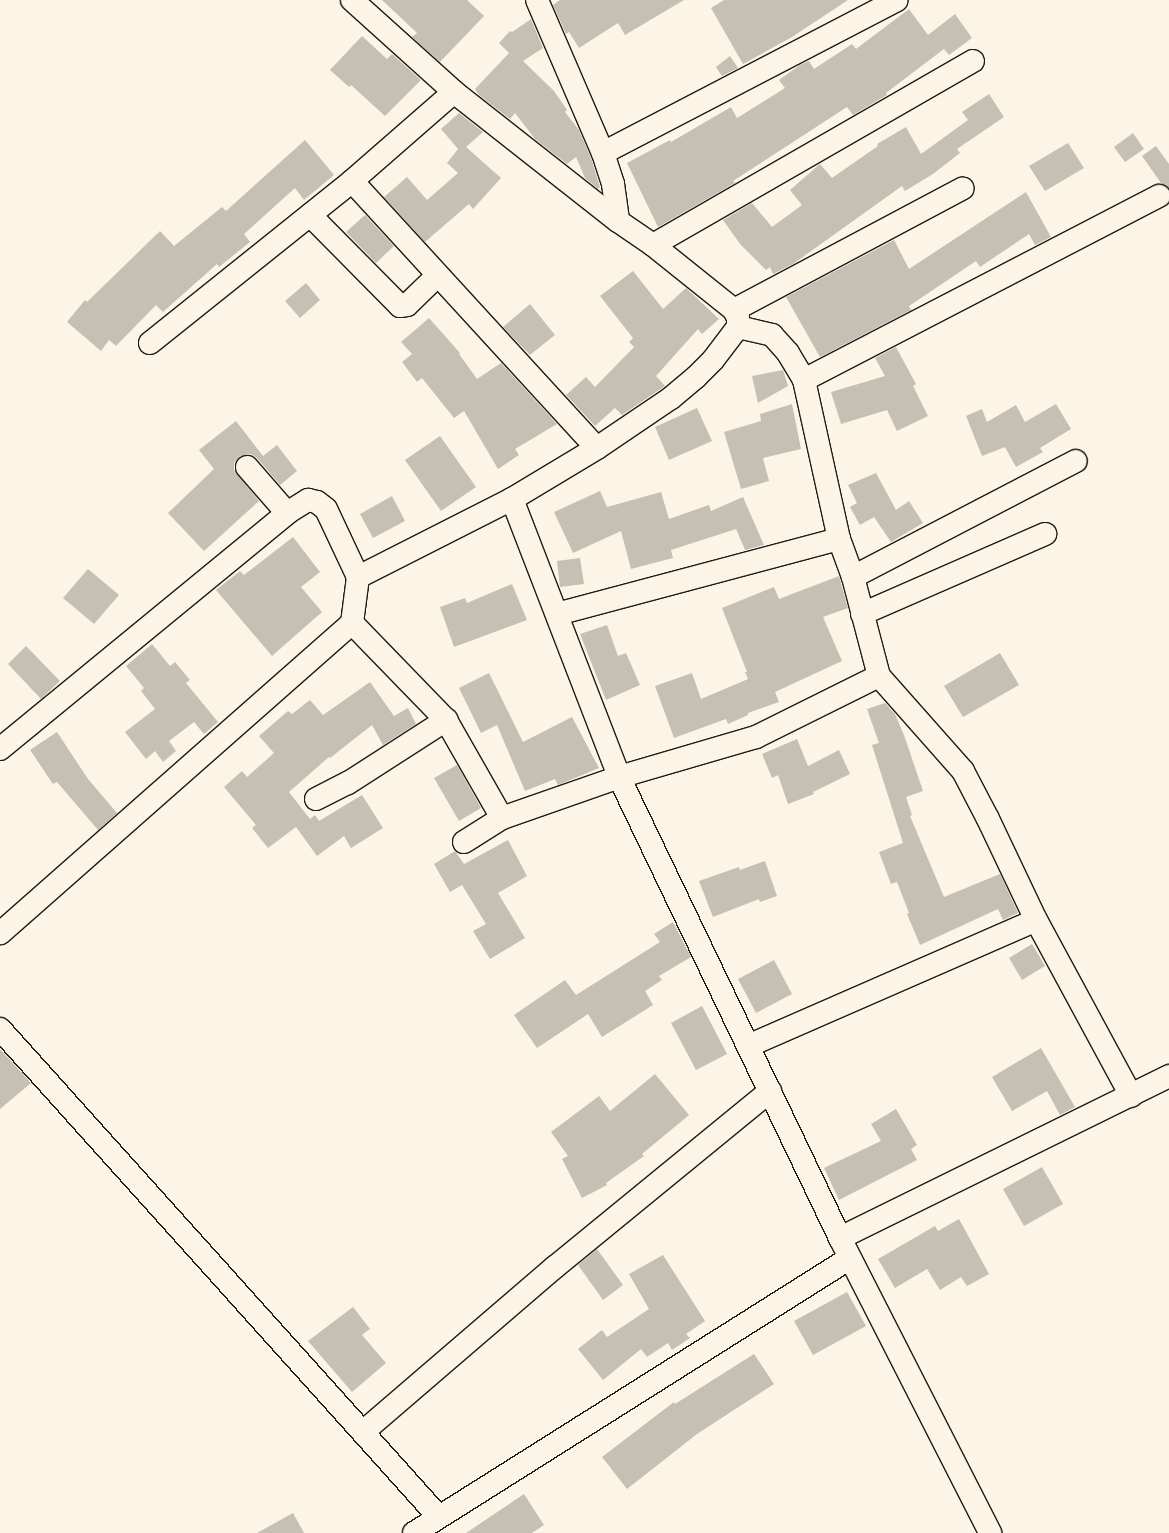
<!DOCTYPE html>
<html>
<head>
<meta charset="utf-8">
<style>
	body { margin:0 }
	#map { position:relative; width:1169px; height:1533px; overflow:hidden; background:#fcf5e5; font-family:"Architects Daughter",sans-serif }
	div>[style] { position:absolute }
	[style*='--x'] { left:calc(var(--x)*1px); top:calc(var(--y)*1px); width:calc(var(--w)*1px); rotate:calc(var(--a)*1deg) }
	.building>* { inset:0; background:#c4c0b3 }
	.roads { filter:drop-shadow(1px 0 #1c1c1c) drop-shadow(-1px 0 #1c1c1c) drop-shadow(0 1px #1c1c1c) drop-shadow(0 -1px #1c1c1c) }
	.minor>* { height:22px; margin:-11px; padding:0 11px; transform-origin:11px; border-radius:11px; background:#fcf5e5 }
	span { translate:-50% -50%; white-space:nowrap; text-align:center; line-height:1.15; -webkit-text-stroke:4px #fcf5e5; paint-order:stroke }
</style>
</head>
<body>
<div id="map">
	<div class="building">
		<div style="clip-path:polygon(382px 0,467px 0,484px 16px,440px 62px,412px 37px,417px 33px)"></div>
		<div style="clip-path:polygon(560px 0,684px 0,625px 35px,618px 23px,579px 48px,569px 32px,566px 34px,553px 5px)"></div>
		<div style="clip-path:polygon(724px 0,848px 0,792px 37px,743px 64px,711px 8px)"></div>
		<div style="clip-path:polygon(909px 9px,928px 35px,955px 14px,972px 38px,949px 55px,944px 49px,886px 93px,887px 95px,853px 115px,847px 107px,733px 181px,735px 183px,658px 227px,627px 163px,670px 140px,671px 142px,731px 107px,737px 118px,785px 88px,779px 80px,800px 65px,809px 61px,814px 69px,852px 44px,856px 49px)"></div>
		<div style="clip-path:polygon(531px 19px,543px 48px,523px 61px,554px 91px,567px 110px,565px 112px,579px 130px,591px 158px,600px 187px,598px 189px,585px 178px,576px 157px,567px 164px,535px 139px,515px 113px,510px 119px,479px 95px,475px 89px,509px 53px,499px 43px,510px 31px,512px 32px)"></div>
		<div style="clip-path:polygon(362px 36px,387px 59px,392px 54px,421px 80px,385px 116px,351px 85px,349px 87px,330px 70px)"></div>
		<div style="clip-path:polygon(730px 56px,738px 68px,722px 76px,716px 67px)"></div>
		<div style="clip-path:polygon(989px 94px,1004px 117px,957px 149px,960px 153px,933px 174px,905px 191px,902px 186px,793px 264px,773px 274px,770px 267px,766px 270px,740px 244px,723px 220px,752px 203px,772px 227px,802px 205px,790px 190px,820px 164px,832px 178px,878px 146px,877px 144px,906px 127px,921px 154px,968px 120px,962px 112px)"></div>
		<div style="clip-path:polygon(459px 113px,483px 132px,466px 147px,501px 178px,473px 209px,469px 204px,425px 242px,384px 197px,407px 177px,427px 200px,458px 173px,447px 163px,458px 149px,441px 129px)"></div>
		<div style="clip-path:polygon(1133px 133px,1144px 149px,1125px 162px,1114px 147px)"></div>
		<div style="clip-path:polygon(305px 140px,334px 175px,304px 200px,295px 188px,244px 234px,250px 242px,219px 267px,217px 264px,163px 312px,156px 305px,116px 346px,109px 340px,101px 351px,67px 322px,85px 300px,87px 302px,160px 231px,174px 246px,222px 207px,226px 211px)"></div>
		<div style="clip-path:polygon(1068px 143px,1084px 168px,1045px 191px,1029px 166px)"></div>
		<div style="clip-path:polygon(1156px 146px,1169px 164px,1169px 188px,1161px 183px,1142px 156px)"></div>
		<div style="clip-path:polygon(1026px 192px,1051px 237px,1035px 245px,1029px 234px,980px 267px,976px 261px,909px 306px,911px 310px,820px 357px,786px 297px,894px 240px,909px 269px)"></div>
		<div style="clip-path:polygon(365px 215px,394px 246px,376px 263px,346px 232px)"></div>
		<div style="clip-path:polygon(633px 271px,663px 309px,686px 288px,719px 319px,702px 334px,698px 329px,656px 376px,665px 386px,622px 415px,615px 408px,595px 426px,566px 395px,586px 377px,595px 387px,634px 347px,629px 342px,633px 338px,600px 296px)"></div>
		<div style="clip-path:polygon(306px 283px,320px 300px,300px 318px,285px 301px)"></div>
		<div style="clip-path:polygon(530px 304px,555px 335px,530px 355px,503px 327px)"></div>
		<div style="clip-path:polygon(429px 318px,460px 353px,459px 354px,477px 379px,501px 363px,557px 424px,515px 449px,519px 455px,498px 469px,464px 411px,454px 418px,422px 378px,417px 382px,402px 362px,412px 354px,401px 342px)"></div>
		<div style="clip-path:polygon(896px 347px,916px 384px,913px 386px,928px 416px,897px 431px,887px 410px,841px 424px,831px 392px,885px 376px,875px 358px)"></div>
		<div style="clip-path:polygon(783px 370px,788px 386px,758px 403px,752px 376px)"></div>
		<div style="clip-path:polygon(792px 404px,801px 449px,763px 458px,769px 481px,741px 489px,724px 432px,761px 421px,760px 414px)"></div>
		<div style="clip-path:polygon(1056px 404px,1071px 429px,1040px 448px,1043px 452px,1016px 467px,1005px 447px,982px 456px,966px 416px,982px 409px,987px 422px,1016px 405px,1025px 422px)"></div>
		<div style="clip-path:polygon(697px 408px,712px 441px,669px 460px,655px 427px)"></div>
		<div style="clip-path:polygon(236px 421px,263px 456px,277px 445px,297px 471px,280px 485px,257px 458px,251px 454px,239px 457px,234px 463px,234px 470px,259px 501px,204px 551px,168px 513px,214px 469px,199px 450px)"></div>
		<div style="clip-path:polygon(440px 436px,476px 487px,441px 511px,405px 460px)"></div>
		<div style="clip-path:polygon(876px 473px,896px 510px,909px 501px,923px 523px,891px 542px,874px 517px,860px 525px,850px 507px,857px 503px,848px 485px)"></div>
		<div style="clip-path:polygon(600px 491px,607px 507px,661px 492px,669px 519px,709px 505px,711px 511px,743px 497px,764px 545px,745px 550px,736px 529px,671px 550px,673px 558px,631px 569px,621px 531px,573px 553px,554px 512px)"></div>
		<div style="clip-path:polygon(392px 496px,405px 521px,373px 538px,360px 514px)"></div>
		<div style="clip-path:polygon(293px 537px,320px 572px,301px 587px,322px 612px,272px 656px,216px 590px,240px 571px,244px 575px)"></div>
		<div style="clip-path:polygon(580px 558px,584px 584px,560px 587px,557px 561px)"></div>
		<div style="clip-path:polygon(88px 569px,119px 595px,94px 624px,63px 598px)"></div>
		<div style="clip-path:polygon(839px 576px,848px 608px,823px 617px,842px 661px,775px 692px,779px 702px,748px 713px,748px 715px,728px 724px,726px 719px,674px 738px,655px 686px,692px 673px,701px 699px,748px 679px,745px 672px,747px 672px,722px 608px,774px 587px,779px 599px)"></div>
		<div style="clip-path:polygon(512px 584px,527px 620px,454px 647px,440px 607px,465px 598px,467px 603px)"></div>
		<div style="clip-path:polygon(607px 625px,618px 656px,626px 653px,640px 685px,606px 700px,580px 634px)"></div>
		<div style="clip-path:polygon(152px 644px,170px 666px,175px 662px,190px 680px,186px 683px,218px 722px,204px 734px,194px 722px,169px 741px,176px 751px,163px 762px,155px 751px,146px 759px,125px 732px,155px 709px,141px 691px,144px 688px,126px 666px)"></div>
		<div style="clip-path:polygon(26px 646px,60px 681px,41px 699px,8px 664px)"></div>
		<div style="clip-path:polygon(1000px 653px,1019px 685px,963px 717px,944px 686px)"></div>
		<div style="clip-path:polygon(489px 673px,523px 742px,572px 717px,599px 768px,558px 785px,555px 779px,525px 791px,497px 725px,481px 733px,459px 688px)"></div>
		<div style="clip-path:polygon(370px 682px,394px 716px,408px 708px,416px 724px,383px 745px,372px 725px,330px 758px,329px 757px,289px 792px,310px 819px,315px 815px,319px 821px,362px 795px,383px 828px,351px 848px,344px 836px,317px 856px,296px 827px,268px 848px,252px 828px,256px 825px,224px 787px,242px 771px,247px 777px,274px 753px,259px 736px,288px 711px,292px 714px,310px 700px,323px 715px)"></div>
		<div style="clip-path:polygon(885px 703px,895px 714px,904px 735px,923px 791px,906px 797px,912px 815px,910px 816px,944px 897px,1000px 874px,1018px 913px,1003px 920px,998px 909px,920px 945px,907px 914px,909px 913px,897px 882px,891px 884px,879px 852px,903px 843px,872px 745px,879px 743px,867px 709px)"></div>
		<div style="clip-path:polygon(57px 732px,88px 779px,117px 813px,98px 830px,57px 782px,53px 784px,30px 750px)"></div>
		<div style="clip-path:polygon(797px 739px,808px 766px,839px 750px,850px 774px,813px 792px,814px 794px,788px 804px,778px 775px,772px 778px,762px 754px)"></div>
		<div style="clip-path:polygon(457px 765px,481px 808px,459px 821px,434px 778px)"></div>
		<div style="clip-path:polygon(508px 840px,527px 876px,498px 893px,525px 938px,490px 959px,473px 931px,486px 924px,462px 885px,450px 892px,434px 864px,455px 851px,464px 864px)"></div>
		<div style="clip-path:polygon(765px 861px,777px 896px,760px 902px,759px 899px,713px 917px,699px 881px,739px 867px,740px 870px)"></div>
		<div style="clip-path:polygon(673px 922px,691px 957px,659px 976px,662px 980px,645px 991px,653px 1005px,602px 1037px,588px 1014px,537px 1048px,514px 1015px,565px 980px,576px 995px,660px 942px,654px 934px)"></div>
		<div style="clip-path:polygon(1032px 944px,1045px 966px,1022px 980px,1009px 958px)"></div>
		<div style="clip-path:polygon(774px 960px,792px 994px,756px 1013px,738px 979px)"></div>
		<div style="clip-path:polygon(702px 1006px,727px 1054px,696px 1070px,671px 1023px)"></div>
		<div style="clip-path:polygon(1041px 1048px,1075px 1107px,1060px 1115px,1047px 1091px,1012px 1111px,992px 1077px)"></div>
		<div style="clip-path:polygon(0 1049px,31px 1083px,0 1109px)"></div>
		<div style="clip-path:polygon(655px 1074px,689px 1115px,642px 1154px,644px 1156px,606px 1183px,607px 1185px,582px 1198px,562px 1159px,568px 1156px,551px 1132px,599px 1096px,610px 1111px)"></div>
		<div style="clip-path:polygon(896px 1109px,917px 1145px,911px 1149px,917px 1160px,839px 1200px,824px 1168px,881px 1141px,871px 1124px)"></div>
		<div style="clip-path:polygon(1042px 1167px,1063px 1204px,1024px 1226px,1003px 1189px)"></div>
		<div style="clip-path:polygon(959px 1219px,989px 1274px,967px 1286px,961px 1277px,940px 1290px,927px 1269px,895px 1288px,878px 1259px,935px 1226px,938px 1231px)"></div>
		<div style="clip-path:polygon(597px 1249px,623px 1285px,603px 1300px,578px 1265px)"></div>
		<div style="clip-path:polygon(663px 1255px,705px 1321px,686px 1334px,690px 1338px,672px 1350px,668px 1343px,647px 1357px,641px 1349px,603px 1380px,578px 1349px,602px 1330px,607px 1337px,649px 1309px,629px 1274px)"></div>
		<div style="clip-path:polygon(847px 1292px,866px 1326px,813px 1355px,794px 1321px)"></div>
		<div style="clip-path:polygon(353px 1307px,370px 1329px,362px 1335px,386px 1363px,352px 1392px,308px 1341px)"></div>
		<div style="clip-path:polygon(754px 1354px,774px 1384px,697px 1434px,627px 1489px,602px 1457px,674px 1402px,675px 1404px)"></div>
		<div style="clip-path:polygon(524px 1494px,544px 1525px,532px 1533px,466px 1533px)"></div>
		<div style="clip-path:polygon(293px 1513px,304px 1533px,257px 1533px)"></div>
	</div>
	<div class="roads">
		<div class="minor">
			<div style="--x:352;--y:0;--w:137;--a:42"></div>
			<div style="--x:454;--y:92;--w:209;--a:38.2"></div>
			<div style="--x:618;--y:221;--w:42;--a:34.4"></div>
			<div style="--x:653;--y:245;--w:104;--a:38.7"></div>
			<div style="--x:734;--y:310;--w:9;--a:63"></div>
			<div style="--x:738;--y:318;--w:9;--a:90"></div>
			<div style="--x:738;--y:327;--w:41;--a:127.1"></div>
			<div style="--x:713;--y:360;--w:24;--a:135"></div>
			<div style="--x:696;--y:377;--w:33;--a:140"></div>
			<div style="--x:671;--y:398;--w:89;--a:146"></div>
			<div style="--x:597;--y:448;--w:99;--a:149"></div>
			<div style="--x:512;--y:499;--w:173;--a:153.1"></div>
			<div style="--x:537;--y:0;--w:167;--a:66.7"></div>
			<div style="--x:603;--y:153;--w:33;--a:72"></div>
			<div style="--x:613;--y:184;--w:37;--a:82"></div>
			<div style="--x:603;--y:153;--w:331;--a:-27.5"></div>
			<div style="--x:352;--y:181;--w:362;--a:47.5"></div>
			<div style="--x:310;--y:215;--w:128;--a:45.3"></div>
			<div style="--x:400;--y:306;--w:7;--a:-8"></div>
			<div style="--x:407;--y:305;--w:43;--a:-44.1"></div>
			<div style="--x:653;--y:245;--w:369;--a:-29.9"></div>
			<div style="--x:734;--y:310;--w:259;--a:-28"></div>
			<div style="--x:738;--y:327;--w:35;--a:13"></div>
			<div style="--x:772;--y:335;--w:24;--a:48"></div>
			<div style="--x:788;--y:353;--w:31;--a:59"></div>
			<div style="--x:804;--y:380;--w:163;--a:77.6"></div>
			<div style="--x:839;--y:539;--w:40;--a:69.8"></div>
			<div style="--x:853;--y:577;--w:102;--a:75.3"></div>
			<div style="--x:879;--y:676;--w:127;--a:48.5"></div>
			<div style="--x:963;--y:771;--w:54;--a:62.5"></div>
			<div style="--x:988;--y:819;--w:112;--a:64.6"></div>
			<div style="--x:1036;--y:920;--w:200;--a:61.6"></div>
			<div style="--x:150;--y:343;--w:259;--a:-38.7"></div>
			<div style="--x:352;--y:181;--w:135;--a:-41.1"></div>
			<div style="--x:804;--y:380;--w:400;--a:-27.4"></div>
			<div style="--x:247;--y:467;--w:61;--a:49"></div>
			<div style="--x:512;--y:499;--w:298;--a:68.9"></div>
			<div style="--x:619;--y:777;--w:511;--a:64.39"></div>
			<div style="--x:840;--y:1238;--w:331;--a:63"></div>
			<div style="--x:853;--y:577;--w:251;--a:-27.5"></div>
			<div style="--x:557;--y:614;--w:292;--a:-14.9"></div>
			<div style="--x:862;--y:614;--w:200;--a:-23.6"></div>
			<div style="--x:352;--y:623;--w:135;--a:45.9"></div>
			<div style="--x:446;--y:720;--w:113;--a:60.3"></div>
			<div style="--x:502;--y:818;--w:124;--a:-19.3"></div>
			<div style="--x:619;--y:777;--w:143;--a:-16.3"></div>
			<div style="--x:756;--y:737;--w:137;--a:-26.4"></div>
			<div style="--x:0;--y:749;--w:372;--a:-39.4"></div>
			<div style="--x:287;--y:513;--w:25;--a:-32"></div>
			<div style="--x:308;--y:500;--w:9;--a:13"></div>
			<div style="--x:317;--y:502;--w:11;--a:38"></div>
			<div style="--x:326;--y:509;--w:75;--a:64.8"></div>
			<div style="--x:358;--y:577;--w:46;--a:97.4"></div>
			<div style="--x:352;--y:623;--w:469;--a:138.6"></div>
			<div style="--x:316;--y:799;--w:36;--a:-27"></div>
			<div style="--x:348;--y:783;--w:117;--a:-32.7"></div>
			<div style="--x:464;--y:842;--w:45;--a:-32.3"></div>
			<div style="--x:0;--y:1029;--w:656;--a:48.03"></div>
			<div style="--x:748;--y:1046;--w:314;--a:-23.6"></div>
			<div style="--x:840;--y:1238;--w:367;--a:-26.2"></div>
			<div style="--x:363;--y:1432;--w:253;--a:-40.7"></div>
			<div style="--x:555;--y:1267;--w:278;--a:-39.3"></div>
			<div style="--x:414;--y:1533;--w:515;--a:-32.24"></div>
		</div>
	</div>
</div>
</body>
</html>
